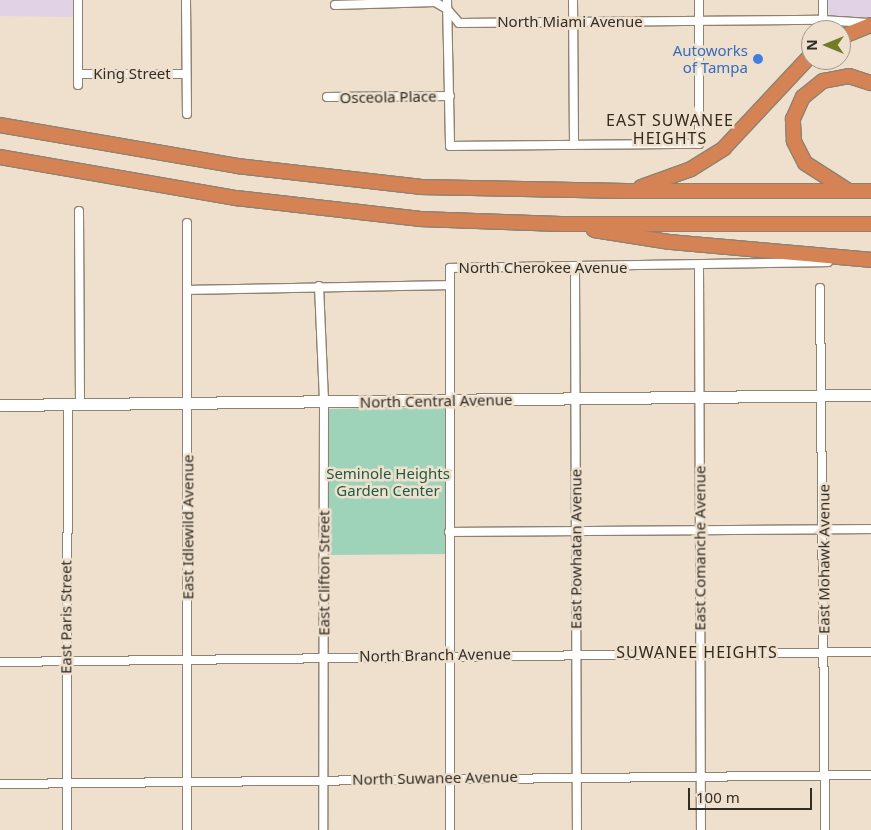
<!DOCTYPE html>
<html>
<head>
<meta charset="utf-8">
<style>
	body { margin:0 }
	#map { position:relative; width:871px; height:830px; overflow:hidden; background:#eee0cd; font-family:"Noto Sans",sans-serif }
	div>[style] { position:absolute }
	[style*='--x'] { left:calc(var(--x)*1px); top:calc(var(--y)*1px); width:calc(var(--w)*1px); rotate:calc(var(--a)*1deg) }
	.commercial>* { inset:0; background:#e2d2e5 }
	.green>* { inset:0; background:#9ed3ba }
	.roads { filter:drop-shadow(1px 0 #8f8271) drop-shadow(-1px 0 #8f8271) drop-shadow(0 1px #8f8271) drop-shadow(0 -1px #8f8271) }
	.street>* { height:8px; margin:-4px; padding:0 4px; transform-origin:4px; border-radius:4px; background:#fff }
	.secondary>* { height:11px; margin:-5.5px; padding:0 5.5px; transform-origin:5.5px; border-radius:5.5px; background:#fff }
	.highway>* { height:14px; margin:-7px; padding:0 7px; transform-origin:7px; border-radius:7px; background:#d58255 }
	.dots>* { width:14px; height:14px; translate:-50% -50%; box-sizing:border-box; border:2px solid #eee0cd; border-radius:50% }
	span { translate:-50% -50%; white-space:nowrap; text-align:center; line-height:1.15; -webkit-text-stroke:5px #eee0cd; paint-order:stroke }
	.street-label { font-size:15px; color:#322c25 }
	.shop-label { font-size:15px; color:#366cbe }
	.right { translate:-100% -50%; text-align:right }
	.park-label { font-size:15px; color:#1c5b43 }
	.neighbourhood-label { font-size:16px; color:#342a1b; letter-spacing:1px }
	.north { position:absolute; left:801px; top:20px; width:50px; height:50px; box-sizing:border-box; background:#eee0cd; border:1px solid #a3988a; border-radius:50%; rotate:270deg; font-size:14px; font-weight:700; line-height:20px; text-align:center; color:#322c25 }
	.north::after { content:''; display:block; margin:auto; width:18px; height:22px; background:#727b26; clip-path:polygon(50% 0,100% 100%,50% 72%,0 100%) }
	.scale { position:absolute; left:688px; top:788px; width:124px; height:22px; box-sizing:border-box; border:2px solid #322c25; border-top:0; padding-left:6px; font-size:15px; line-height:18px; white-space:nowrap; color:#322c25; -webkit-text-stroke:4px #eee0cd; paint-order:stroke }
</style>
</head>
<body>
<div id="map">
	<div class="commercial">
		<div style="clip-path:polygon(0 0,73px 0,73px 17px,0 16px)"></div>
		<div style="clip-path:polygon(828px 0,871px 0,871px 18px,829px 16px)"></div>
	</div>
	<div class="green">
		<div style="clip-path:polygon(446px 407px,446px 554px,329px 555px,329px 409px)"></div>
	</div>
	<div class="roads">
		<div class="street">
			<div style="--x:78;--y:0;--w:85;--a:90"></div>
			<div style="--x:186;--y:0;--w:114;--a:89.5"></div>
			<div style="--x:447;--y:0;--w:146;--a:88.8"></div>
			<div style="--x:450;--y:146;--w:249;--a:-0.5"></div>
			<div style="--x:699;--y:144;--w:144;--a:-90"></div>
			<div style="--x:573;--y:0;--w:145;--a:89.6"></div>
			<div style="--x:335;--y:5;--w:100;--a:-1.7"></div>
			<div style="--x:435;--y:2;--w:14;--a:30"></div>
			<div style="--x:447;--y:9;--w:18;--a:49"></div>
			<div style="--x:459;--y:23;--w:364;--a:-0.5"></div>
			<div style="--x:823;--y:20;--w:45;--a:3.8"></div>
			<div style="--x:823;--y:20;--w:20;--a:-90"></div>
			<div style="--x:78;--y:74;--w:108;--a:0"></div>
			<div style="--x:327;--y:97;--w:123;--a:-0.5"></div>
			<div style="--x:79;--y:211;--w:193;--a:89.7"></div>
			<div style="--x:187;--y:223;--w:607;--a:90"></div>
			<div style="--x:699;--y:266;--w:564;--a:89.8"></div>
			<div style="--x:575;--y:268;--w:562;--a:89.8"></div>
			<div style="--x:319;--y:286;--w:116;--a:87.5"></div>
			<div style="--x:324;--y:402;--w:428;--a:90.1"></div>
			<div style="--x:820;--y:288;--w:542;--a:89.47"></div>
			<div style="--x:188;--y:290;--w:262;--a:-1.1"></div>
			<div style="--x:449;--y:532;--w:422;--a:-0.4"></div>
			<div style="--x:0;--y:662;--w:871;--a:-0.66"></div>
			<div style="--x:0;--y:784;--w:871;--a:-0.59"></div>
			<div style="--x:67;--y:830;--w:426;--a:-89.9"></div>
			<div style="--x:450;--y:830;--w:562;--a:-90"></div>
			<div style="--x:450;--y:268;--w:378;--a:-0.9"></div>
		</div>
		<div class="secondary">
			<div style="--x:0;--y:405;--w:871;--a:-0.66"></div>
		</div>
		<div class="highway">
			<div style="--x:841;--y:37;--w:32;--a:-22"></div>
			<div style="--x:0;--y:125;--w:241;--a:9.8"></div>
			<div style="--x:237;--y:166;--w:184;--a:6.5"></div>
			<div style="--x:420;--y:187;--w:206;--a:1.1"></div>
			<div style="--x:626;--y:191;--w:245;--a:0"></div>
			<div style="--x:0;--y:157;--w:240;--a:9.9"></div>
			<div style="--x:236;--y:198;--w:184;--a:6.5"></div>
			<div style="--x:419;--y:219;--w:142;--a:2"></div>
			<div style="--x:561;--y:224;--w:310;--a:0"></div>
			<div style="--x:641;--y:187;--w:53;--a:-19.8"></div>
			<div style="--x:691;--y:169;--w:39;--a:-32"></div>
			<div style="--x:724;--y:148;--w:127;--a:-46.9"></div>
			<div style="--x:847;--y:190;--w:50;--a:-147.3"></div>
			<div style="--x:805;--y:163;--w:25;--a:-117"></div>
			<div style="--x:794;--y:141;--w:22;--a:-93"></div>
			<div style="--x:793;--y:119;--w:24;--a:-66"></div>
			<div style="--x:803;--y:97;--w:26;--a:-39"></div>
			<div style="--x:823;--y:81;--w:26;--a:-11"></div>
			<div style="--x:849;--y:76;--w:23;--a:18"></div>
			<div style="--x:594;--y:230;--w:77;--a:9"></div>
			<div style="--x:670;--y:242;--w:202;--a:5.1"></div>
		</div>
	</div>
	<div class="dots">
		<div style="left:758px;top:59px;background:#3f7fe0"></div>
	</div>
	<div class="street-label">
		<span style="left:570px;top:22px">North Miami Avenue</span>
		<span style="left:132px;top:74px">King Street</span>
		<span style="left:388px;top:97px;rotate:-1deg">Osceola Place</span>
		<span style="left:543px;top:268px">North Cherokee Avenue</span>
		<span style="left:436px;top:401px;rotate:-1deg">North Central Avenue</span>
		<span style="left:188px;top:527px;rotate:-90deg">East Idlewild Avenue</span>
		<span style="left:700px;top:548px;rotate:-90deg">East Comanche Avenue</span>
		<span style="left:576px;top:549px;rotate:-90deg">East Powhatan Avenue</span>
		<span style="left:824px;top:559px;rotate:-90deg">East Mohawk Avenue</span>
		<span style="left:324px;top:573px;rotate:-90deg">East Clifton Street</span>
		<span style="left:66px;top:617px;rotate:-90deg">East Paris Street</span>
		<span style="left:435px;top:655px;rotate:-1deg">North Branch Avenue</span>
		<span style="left:435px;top:778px;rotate:-1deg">North Suwanee Avenue</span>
	</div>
	<div class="shop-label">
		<span class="right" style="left:748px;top:59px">Autoworks<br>of Tampa</span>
	</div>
	<div class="park-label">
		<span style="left:388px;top:482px">Seminole Heights<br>Garden Center</span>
	</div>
	<div class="neighbourhood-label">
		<span style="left:670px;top:129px">EAST SUWANEE<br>HEIGHTS</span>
		<span style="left:697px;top:652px">SUWANEE HEIGHTS</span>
	</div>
	<div class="north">N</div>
	<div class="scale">100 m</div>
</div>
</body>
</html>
